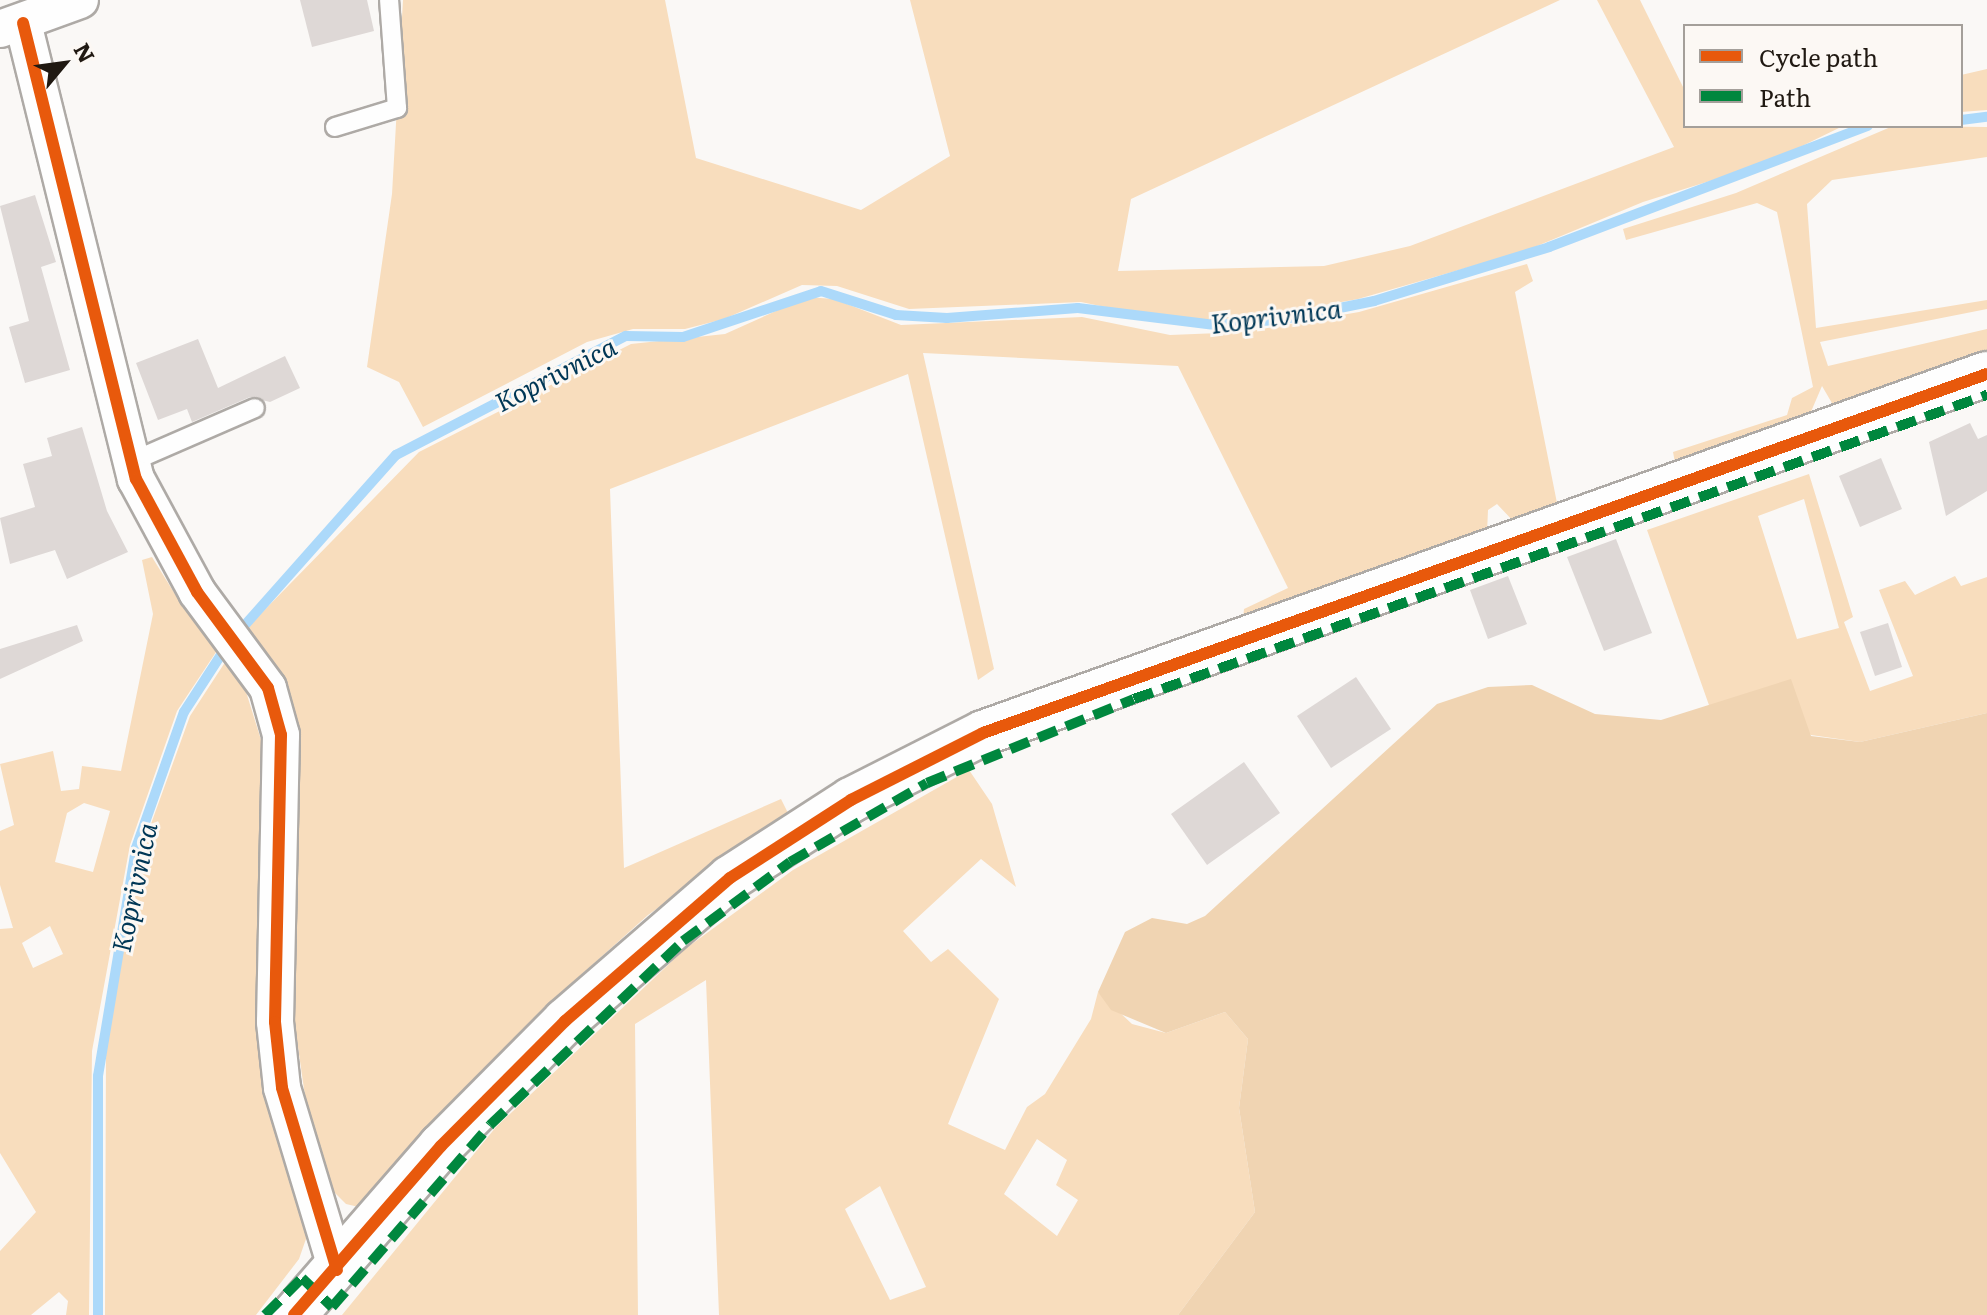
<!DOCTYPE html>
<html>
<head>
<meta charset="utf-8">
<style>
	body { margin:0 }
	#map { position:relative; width:1987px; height:1315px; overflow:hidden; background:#faf8f6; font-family:Literata,serif }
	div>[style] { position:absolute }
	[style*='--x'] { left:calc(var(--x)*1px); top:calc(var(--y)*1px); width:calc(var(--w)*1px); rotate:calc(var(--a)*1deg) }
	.green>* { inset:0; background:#f8ddbd }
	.forest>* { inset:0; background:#f0d4b2 }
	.stream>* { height:10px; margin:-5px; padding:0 5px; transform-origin:5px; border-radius:5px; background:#acd9fa }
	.building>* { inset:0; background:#ded8d6 }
	.roads { filter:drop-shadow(2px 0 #aeaaa6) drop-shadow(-2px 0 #aeaaa6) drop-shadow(0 2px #aeaaa6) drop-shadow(0 -2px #aeaaa6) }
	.service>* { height:18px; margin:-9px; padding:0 9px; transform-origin:9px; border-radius:9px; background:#fefefe }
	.minor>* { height:36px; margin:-18px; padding:0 18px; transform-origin:18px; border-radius:18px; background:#fefefe }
	.tertiary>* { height:44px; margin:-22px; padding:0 22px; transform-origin:22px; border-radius:22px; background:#fefefe }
	.quiet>* { height:10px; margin-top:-5px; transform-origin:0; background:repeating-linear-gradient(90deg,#00873e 0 20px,transparent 0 30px) }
	.cycleway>* { height:12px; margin:-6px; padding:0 6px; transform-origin:6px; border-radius:6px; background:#e8590c }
	span { translate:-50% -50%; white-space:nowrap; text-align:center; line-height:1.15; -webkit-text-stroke:6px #fcf8f4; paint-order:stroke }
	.water-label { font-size:26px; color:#003756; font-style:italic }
	.legend { position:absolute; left:1683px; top:24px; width:280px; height:104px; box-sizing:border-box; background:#fcf8f4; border:2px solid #a49f9a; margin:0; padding:10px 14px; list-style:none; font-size:24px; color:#201912 }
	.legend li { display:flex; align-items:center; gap:16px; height:40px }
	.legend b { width:40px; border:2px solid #a49f9a }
	.north { position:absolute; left:24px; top:24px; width:80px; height:80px; -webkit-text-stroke:6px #fcf8f4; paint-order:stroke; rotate:61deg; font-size:22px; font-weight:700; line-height:32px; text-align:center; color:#201912 }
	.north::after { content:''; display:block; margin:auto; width:28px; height:36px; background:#201912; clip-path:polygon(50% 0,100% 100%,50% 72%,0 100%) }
</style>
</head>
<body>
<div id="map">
	<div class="green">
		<div style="clip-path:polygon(403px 0,665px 0,696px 158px,861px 210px,950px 156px,910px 0,1560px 0,1131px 199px,1118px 271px,1324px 266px,1410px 246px,1674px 147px,1597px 0,1640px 0,1685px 91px,1685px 126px,1843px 126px,1767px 163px,1643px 202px,1525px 251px,1358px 299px,1243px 320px,1174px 321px,1081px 302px,909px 309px,837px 286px,802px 285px,724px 319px,685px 329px,633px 329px,587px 342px,423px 427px,399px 382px,367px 367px,392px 194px)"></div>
		<div style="clip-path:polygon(1987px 69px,1987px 110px,1961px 112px,1961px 75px)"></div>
		<div style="clip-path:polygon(1893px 126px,1987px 127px,1987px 157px,1832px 180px,1807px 204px,1816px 328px,1987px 300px,1987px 309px,1820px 342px,1828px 366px,1987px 329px,1987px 356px,1836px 410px,1822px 386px,1807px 421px,1676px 468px,1673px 452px,1787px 415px,1792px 398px,1813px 387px,1777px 212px,1757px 203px,1626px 240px,1623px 229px,1736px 193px)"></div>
		<div style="clip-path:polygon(1527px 264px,1533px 281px,1515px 292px,1558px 508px,1515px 523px,1497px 504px,1488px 510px,1487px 533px,1243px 619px,1244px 609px,1288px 588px,1178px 366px,923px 353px,994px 669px,978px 680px,908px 374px,610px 489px,624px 868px,781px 799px,789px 815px,648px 915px,543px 1009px,363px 1208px,346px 1204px,327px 1185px,313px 1152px,294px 1019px,297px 778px,244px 631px,419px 452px,631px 344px,725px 334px,807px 297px,834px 299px,901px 325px,1082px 317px,1170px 335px,1244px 332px,1359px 312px)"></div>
		<div style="clip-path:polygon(evenodd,1809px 474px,1853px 617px,1844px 622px,1870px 691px,1913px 676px,1879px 590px,1905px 581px,1915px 595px,1955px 576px,1961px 586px,1987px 577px,1987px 713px,1860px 742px,1811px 735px,1753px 694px,1710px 708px,1647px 530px,1809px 474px,1804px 499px,1839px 628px,1797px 639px,1758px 516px,1804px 499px)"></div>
		<div style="clip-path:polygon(evenodd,152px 557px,178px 599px,224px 640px,177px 711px,130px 845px,92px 1051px,89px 1315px,66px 1315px,68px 1301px,59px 1292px,31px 1315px,0 1315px,0 1251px,36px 1212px,0 1153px,0 929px,13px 928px,0 885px,0 831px,14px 825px,0 764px,53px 751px,61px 791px,79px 789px,82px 766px,121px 771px,153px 614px,142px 560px,152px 557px,84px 803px,110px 811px,93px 872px,55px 862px,67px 813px,84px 803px,152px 557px,50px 926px,63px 954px,33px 968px,22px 943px,50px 926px)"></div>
		<div style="clip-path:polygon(233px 650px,262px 743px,262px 1079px,307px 1236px,299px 1259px,256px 1315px,105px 1315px,106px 1050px,139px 857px,190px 716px)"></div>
		<div style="clip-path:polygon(evenodd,969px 770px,992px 804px,1016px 887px,981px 859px,903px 931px,931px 962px,948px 949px,999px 999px,948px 1124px,1005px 1150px,1027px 1107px,1045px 1094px,1091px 1019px,1098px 992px,1132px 1024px,1166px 1033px,1225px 1012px,1248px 1039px,1239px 1108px,1255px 1212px,1178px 1315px,719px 1315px,706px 980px,635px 1024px,638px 1315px,342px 1315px,496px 1127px,685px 949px,793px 870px,969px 770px,1037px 1139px,1067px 1160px,1056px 1185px,1078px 1200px,1057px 1236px,1004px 1194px,1037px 1139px,969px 770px,880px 1186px,926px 1287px,890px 1300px,845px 1209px,880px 1186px)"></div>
	</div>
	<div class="forest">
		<div style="clip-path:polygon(1791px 679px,1811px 736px,1860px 742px,1987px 713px,1987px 1315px,1178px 1315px,1255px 1212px,1239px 1108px,1248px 1039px,1225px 1012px,1166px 1033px,1111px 1010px,1098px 992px,1125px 932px,1152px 918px,1187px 924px,1205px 916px,1437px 704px,1488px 687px,1532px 685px,1595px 714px,1661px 720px)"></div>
	</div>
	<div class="stream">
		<div style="--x:1961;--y:120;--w:26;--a:-7"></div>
		<div style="--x:98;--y:1315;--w:239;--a:-90"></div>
		<div style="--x:98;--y:1076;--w:231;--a:-80.5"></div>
		<div style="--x:136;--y:848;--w:144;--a:-70.6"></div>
		<div style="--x:184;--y:712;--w:81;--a:-57.1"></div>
		<div style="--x:228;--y:644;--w:253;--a:-48.4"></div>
		<div style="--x:396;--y:455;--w:259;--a:-27.4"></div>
		<div style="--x:626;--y:336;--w:57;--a:1"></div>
		<div style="--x:683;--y:337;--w:145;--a:-18.4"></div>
		<div style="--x:821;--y:291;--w:79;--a:17.7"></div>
		<div style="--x:896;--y:315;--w:51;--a:3.4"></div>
		<div style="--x:947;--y:318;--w:131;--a:-4.4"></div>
		<div style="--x:1078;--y:308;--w:138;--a:7.1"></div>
		<div style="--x:1215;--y:325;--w:70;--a:-4.9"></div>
		<div style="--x:1285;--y:319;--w:91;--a:-11.4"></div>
		<div style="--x:1374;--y:301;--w:183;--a:-17.1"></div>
		<div style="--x:1549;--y:247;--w:341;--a:-20.8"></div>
	</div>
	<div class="building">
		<div style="clip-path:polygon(300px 0,367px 0,374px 31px,312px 47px)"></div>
		<div style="clip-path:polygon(35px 195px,56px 262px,41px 267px,70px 370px,25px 383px,9px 327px,29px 321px,0 206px)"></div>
		<div style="clip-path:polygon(198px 339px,218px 388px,285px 356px,300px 388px,270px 402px,250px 397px,192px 422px,187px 409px,158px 420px,136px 363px)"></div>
		<div style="clip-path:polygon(1970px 423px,1978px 439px,1987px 435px,1987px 491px,1946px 516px,1929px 442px)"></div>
		<div style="clip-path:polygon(82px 427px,107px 511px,128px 552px,67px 579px,55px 550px,10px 564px,0 518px,35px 507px,23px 464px,52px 456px,47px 438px)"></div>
		<div style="clip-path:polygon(1881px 458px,1902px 509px,1860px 527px,1839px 476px)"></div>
		<div style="clip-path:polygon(1616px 539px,1652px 633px,1604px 651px,1567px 557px)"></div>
		<div style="clip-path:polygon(1508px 576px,1527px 624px,1488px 639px,1470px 590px)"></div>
		<div style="clip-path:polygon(1888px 623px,1902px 667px,1875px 676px,1860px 632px)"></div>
		<div style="clip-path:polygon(77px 625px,83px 641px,0 679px,0 649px)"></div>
		<div style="clip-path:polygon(1356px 677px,1391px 729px,1331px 768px,1297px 716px)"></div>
		<div style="clip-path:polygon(1244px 762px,1280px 813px,1207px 865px,1171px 814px)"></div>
	</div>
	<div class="roads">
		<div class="service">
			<div style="--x:335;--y:127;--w:65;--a:-17"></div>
			<div style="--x:397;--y:108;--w:108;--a:-94.2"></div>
			<div style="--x:131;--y:462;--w:135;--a:-23.5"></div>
		</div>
		<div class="minor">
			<div style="--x:23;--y:23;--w:470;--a:76.1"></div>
			<div style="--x:136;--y:479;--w:128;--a:61.6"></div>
			<div style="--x:197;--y:592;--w:119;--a:53.5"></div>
			<div style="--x:268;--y:688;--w:49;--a:74.5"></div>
			<div style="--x:281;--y:735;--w:287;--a:91.2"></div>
			<div style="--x:275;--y:1022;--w:66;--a:83.9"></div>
			<div style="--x:282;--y:1088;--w:190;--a:73.2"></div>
			<div style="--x:0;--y:29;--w:85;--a:-19.9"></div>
		</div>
		<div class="tertiary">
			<div style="--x:294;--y:1315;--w:224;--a:-49"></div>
			<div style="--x:441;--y:1146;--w:176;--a:-45.2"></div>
			<div style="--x:565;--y:1021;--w:218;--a:-40.9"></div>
			<div style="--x:730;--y:878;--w:144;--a:-32.8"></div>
			<div style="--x:851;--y:800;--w:148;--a:-26.9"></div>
			<div style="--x:983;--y:733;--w:1066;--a:-19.68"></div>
		</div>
	</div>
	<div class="quiet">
		<div style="--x:265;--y:1315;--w:52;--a:-45"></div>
		<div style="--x:302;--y:1278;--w:42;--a:44"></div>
		<div style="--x:332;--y:1307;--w:241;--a:-49"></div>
		<div style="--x:490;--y:1125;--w:267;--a:-43.6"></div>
		<div style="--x:683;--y:941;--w:133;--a:-36.4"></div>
		<div style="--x:790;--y:862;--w:158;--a:-30"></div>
		<div style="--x:927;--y:783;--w:223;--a:-22.1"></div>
		<div style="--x:1134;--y:699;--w:906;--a:-19.62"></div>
	</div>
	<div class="cycleway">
		<div style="--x:23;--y:23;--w:470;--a:76.1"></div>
		<div style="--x:136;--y:479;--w:128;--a:61.6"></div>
		<div style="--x:197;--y:592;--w:119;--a:53.5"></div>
		<div style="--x:268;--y:688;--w:49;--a:74.5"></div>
		<div style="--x:281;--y:735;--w:287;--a:91.2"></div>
		<div style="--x:275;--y:1022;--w:66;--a:83.9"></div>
		<div style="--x:282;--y:1088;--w:190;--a:73.2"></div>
		<div style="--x:294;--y:1315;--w:224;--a:-49"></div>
		<div style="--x:441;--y:1146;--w:176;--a:-45.2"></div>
		<div style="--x:565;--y:1021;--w:218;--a:-40.9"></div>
		<div style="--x:730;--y:878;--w:144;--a:-32.8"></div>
		<div style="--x:851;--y:800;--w:148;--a:-26.9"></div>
		<div style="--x:983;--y:733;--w:1066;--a:-19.68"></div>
	</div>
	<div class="water-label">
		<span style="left:1276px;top:315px;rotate:-7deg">Koprivnica</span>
		<span style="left:555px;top:373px;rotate:-27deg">Koprivnica</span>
		<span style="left:133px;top:887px;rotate:-78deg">Koprivnica</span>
	</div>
	<ul class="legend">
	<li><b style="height:10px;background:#e8590c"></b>Cycle path</li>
	<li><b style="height:10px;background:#00873e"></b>Path</li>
	</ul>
	<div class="north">N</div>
</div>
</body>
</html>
